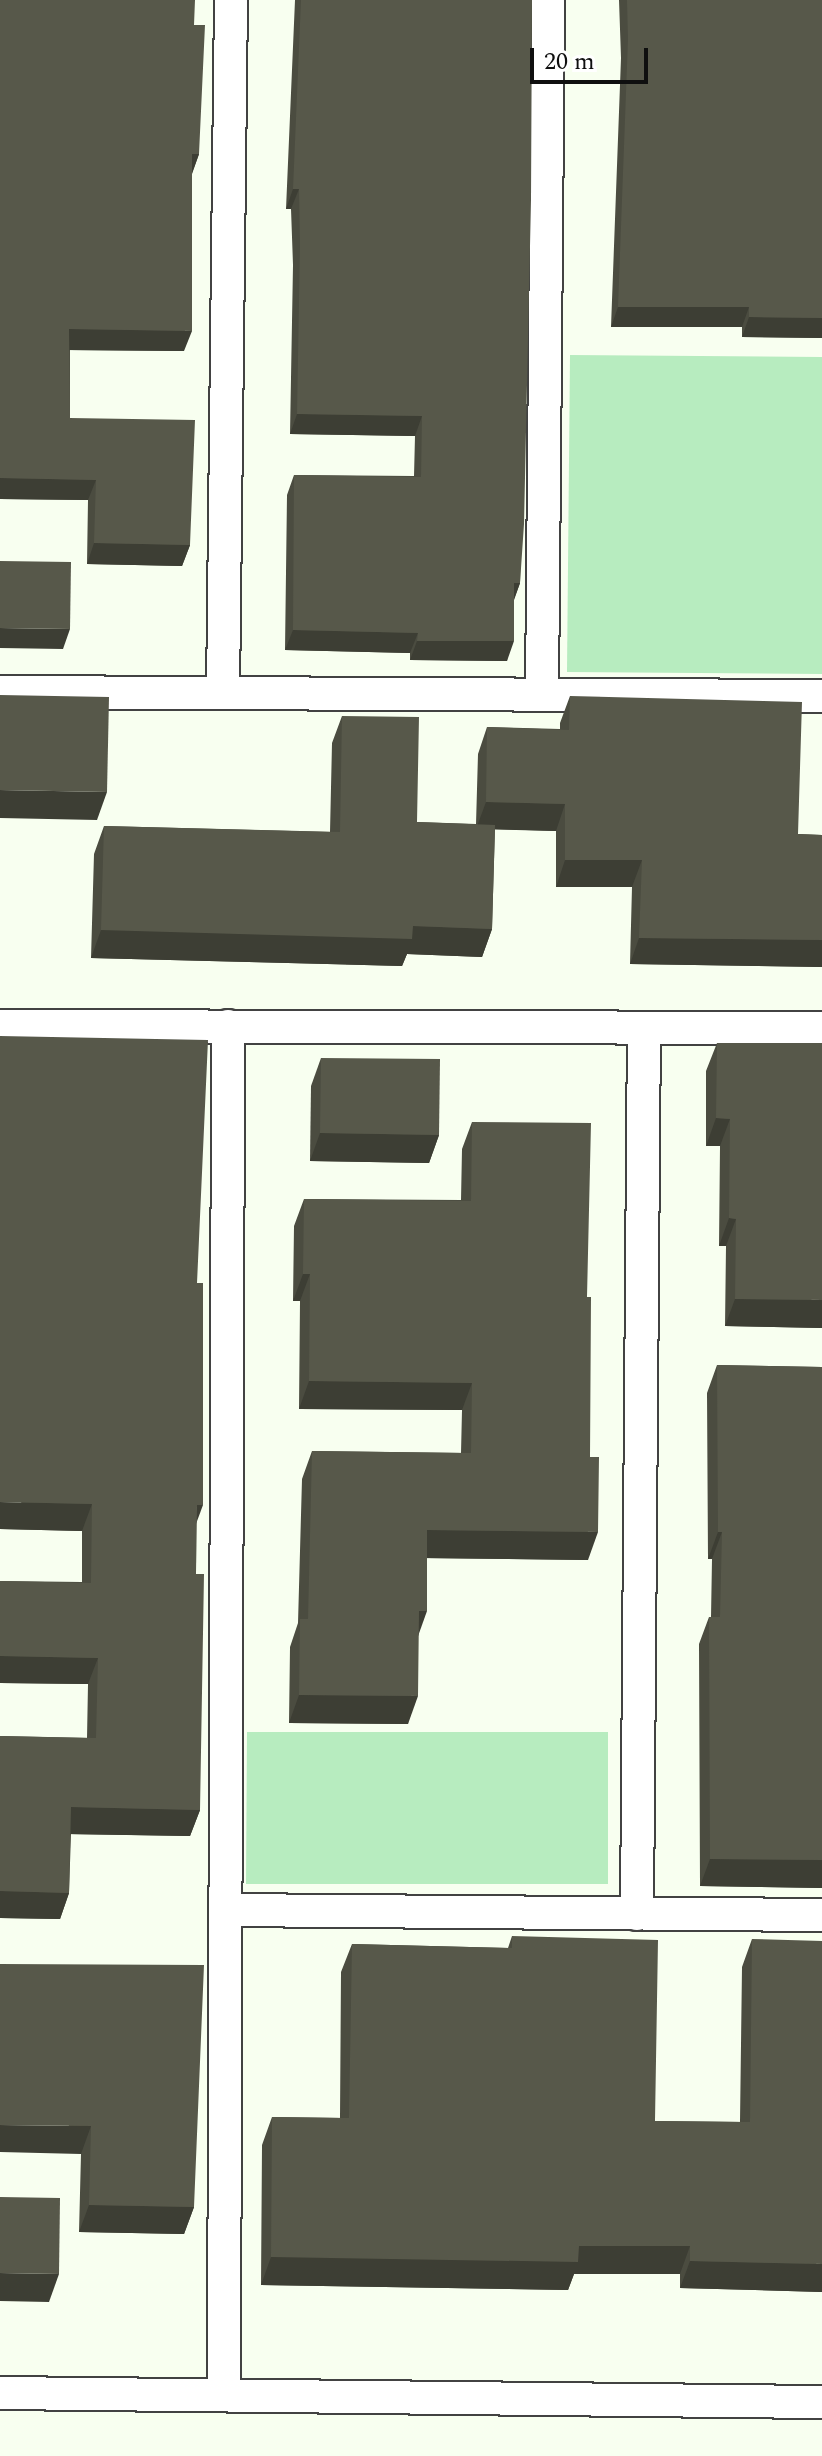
<!DOCTYPE html>
<html>
<head>
<meta charset="utf-8">
<style>
	body { margin:0 }
	#map { position:relative; width:822px; height:2456px; overflow:hidden; background:#f8fff0; font-family:Spectral,serif }
	div>[style] { position:absolute }
	[style*='--x'] { left:calc(var(--x)*1px); top:calc(var(--y)*1px); width:calc(var(--w)*1px); rotate:calc(var(--a)*1deg) }
	.green>* { inset:0; background:#b7ecbf }
	.roads { filter:drop-shadow(2px 0 #424242) drop-shadow(-2px 0 #424242) drop-shadow(0 2px #424242) drop-shadow(0 -2px #424242) }
	.street>* { height:32px; margin:-16px; padding:0 16px; transform-origin:16px; border-radius:16px; background:#fff }
	.wall>* { inset:0; background:#4b4c40 }
	.shaded-wall>* { inset:0; background:#3d3e34 }
	.building>* { inset:0; background:#57584a }
	span { translate:-50% -50%; white-space:nowrap; text-align:center; line-height:1.15; -webkit-text-stroke:8px #fff; paint-order:stroke }
	.scale { position:absolute; left:530px; top:48px; width:118px; height:36px; box-sizing:border-box; border:4px solid #0f0f0f; border-top:0; padding-left:10px; font-size:24px; line-height:28px; white-space:nowrap; color:#0f0f0f; -webkit-text-stroke:6px #fff; paint-order:stroke }
</style>
</head>
<body>
<div id="map">
	<div class="green">
		<div style="clip-path:polygon(570px 355px,822px 357px,822px 674px,567px 672px)"></div>
		<div style="clip-path:polygon(247px 1732px,608px 1732px,608px 1884px,246px 1884px)"></div>
	</div>
	<div class="roads">
		<div class="street">
			<div style="--x:0;--y:692;--w:822;--a:0.28"></div>
			<div style="--x:223;--y:693;--w:693;--a:-89.34"></div>
			<div style="--x:542;--y:694;--w:694;--a:-89.5"></div>
			<div style="--x:0;--y:1026;--w:822;--a:0.14"></div>
			<div style="--x:225;--y:1910;--w:597;--a:0.48"></div>
			<div style="--x:637;--y:1914;--w:886;--a:-89.55"></div>
			<div style="--x:0;--y:2393;--w:822;--a:0.63"></div>
			<div style="--x:224;--y:2395;--w:1369;--a:-89.83"></div>
		</div>
	</div>
	<div class="wall">
		<div style="clip-path:polygon(0 0,194px 25px,199px 154px,192px 173px,184px 351px,70px 350px,70px 418px,190px 545px,182px 566px,87px 564px,88px 500px,0 499px)"></div>
		<div style="clip-path:polygon(295px 0,532px 0,520px 583px,514px 599px,507px 661px,410px 660px,410px 653px,285px 650px,287px 495px,294px 475px,414px 476px,415px 436px,290px 434px,293px 265px,291px 209px,286px 209px)"></div>
		<div style="clip-path:polygon(619px 0,822px 0,822px 338px,742px 337px,742px 327px,611px 327px,621px 58px)"></div>
		<div style="clip-path:polygon(570px 696px,798px 834px,822px 835px,822px 967px,630px 964px,632px 887px,556px 887px,556px 831px,495px 829px,492px 929px,482px 957px,407px 954px,402px 966px,91px 958px,94px 854px,104px 826px,330px 832px,332px 743px,342px 716px,417px 822px,476px 824px,478px 754px,487px 727px,560px 729px,560px 723px)"></div>
		<div style="clip-path:polygon(717px 1043px,822px 1328px,725px 1326px,726px 1246px,719px 1246px,720px 1146px,706px 1146px,706px 1071px)"></div>
		<div style="clip-path:polygon(321px 1058px,439px 1135px,429px 1163px,310px 1161px,311px 1086px)"></div>
		<div style="clip-path:polygon(472px 1122px,587px 1297px,588px 1560px,427px 1558px,408px 1724px,289px 1723px,290px 1647px,298px 1623px,302px 1479px,312px 1451px,461px 1453px,462px 1410px,299px 1409px,300px 1301px,293px 1301px,294px 1226px,304px 1199px,461px 1200px,462px 1149px)"></div>
		<div style="clip-path:polygon(197px 1283px,196px 1574px,200px 1810px,190px 1836px,71px 1834px,69px 1893px,60px 1919px,0 1918px,0 1736px,87px 1738px,88px 1684px,0 1683px,0 1581px,82px 1582px,82px 1531px,0 1529px)"></div>
		<div style="clip-path:polygon(717px 1365px,822px 1367px,822px 1888px,700px 1886px,699px 1644px,709px 1617px,711px 1617px,712px 1559px,708px 1559px,707px 1393px)"></div>
		<div style="clip-path:polygon(512px 1936px,655px 2121px,740px 2122px,742px 1967px,752px 1939px,822px 2292px,680px 2288px,680px 2274px,574px 2274px,568px 2290px,261px 2285px,262px 2145px,272px 2117px,340px 2118px,341px 1972px,352px 1944px,508px 1948px)"></div>
		<div style="clip-path:polygon(0 1964px,194px 2207px,184px 2234px,79px 2232px,81px 2154px)"></div>
	</div>
	<div class="shaded-wall">
		<div style="clip-path:polygon(192px 154px,199px 154px,192px 174px)"></div>
		<div style="clip-path:polygon(293px 189px,299px 189px,291px 209px,286px 209px)"></div>
		<div style="clip-path:polygon(618px 307px,749px 307px,742px 327px,611px 327px)"></div>
		<div style="clip-path:polygon(749px 317px,822px 318px,822px 338px,742px 337px)"></div>
		<div style="clip-path:polygon(69px 329px,192px 331px,184px 351px,62px 350px)"></div>
		<div style="clip-path:polygon(297px 414px,422px 416px,415px 436px,290px 434px)"></div>
		<div style="clip-path:polygon(0 478px,96px 480px,88px 500px,0 499px)"></div>
		<div style="clip-path:polygon(94px 543px,190px 545px,182px 566px,87px 564px)"></div>
		<div style="clip-path:polygon(514px 583px,520px 583px,513px 603px)"></div>
		<div style="clip-path:polygon(0 628px,70px 629px,63px 649px,0 648px)"></div>
		<div style="clip-path:polygon(293px 630px,418px 633px,410px 653px,285px 650px)"></div>
		<div style="clip-path:polygon(417px 641px,514px 641px,507px 661px,410px 660px)"></div>
		<div style="clip-path:polygon(0 790px,107px 792px,97px 820px,0 818px)"></div>
		<div style="clip-path:polygon(486px 802px,565px 804px,556px 831px,476px 829px)"></div>
		<div style="clip-path:polygon(565px 860px,642px 860px,632px 887px,556px 887px)"></div>
		<div style="clip-path:polygon(413px 926px,492px 929px,482px 957px,407px 954px,402px 966px,91px 958px,101px 930px)"></div>
		<div style="clip-path:polygon(639px 938px,822px 940px,822px 967px,630px 964px)"></div>
		<div style="clip-path:polygon(716px 1118px,730px 1119px,720px 1146px,706px 1146px)"></div>
		<div style="clip-path:polygon(320px 1133px,439px 1135px,429px 1163px,310px 1161px)"></div>
		<div style="clip-path:polygon(729px 1218px,736px 1219px,726px 1246px,719px 1246px)"></div>
		<div style="clip-path:polygon(303px 1274px,310px 1274px,300px 1301px,293px 1301px)"></div>
		<div style="clip-path:polygon(735px 1299px,822px 1300px,822px 1328px,725px 1326px)"></div>
		<div style="clip-path:polygon(309px 1381px,472px 1383px,462px 1410px,299px 1409px)"></div>
		<div style="clip-path:polygon(0 1502px,92px 1504px,82px 1531px,0 1529px)"></div>
		<div style="clip-path:polygon(197px 1505px,203px 1505px,193px 1532px)"></div>
		<div style="clip-path:polygon(427px 1530px,598px 1532px,588px 1560px,417px 1558px)"></div>
		<div style="clip-path:polygon(718px 1532px,722px 1532px,712px 1559px,708px 1559px)"></div>
		<div style="clip-path:polygon(419px 1611px,427px 1611px,417px 1639px)"></div>
		<div style="clip-path:polygon(0 1656px,98px 1658px,88px 1684px,0 1683px)"></div>
		<div style="clip-path:polygon(299px 1695px,418px 1696px,408px 1724px,289px 1723px)"></div>
		<div style="clip-path:polygon(71px 1807px,200px 1810px,190px 1836px,62px 1834px)"></div>
		<div style="clip-path:polygon(710px 1859px,822px 1860px,822px 1888px,700px 1886px)"></div>
		<div style="clip-path:polygon(0 1891px,69px 1893px,60px 1919px,0 1918px)"></div>
		<div style="clip-path:polygon(0 2125px,91px 2126px,81px 2154px,0 2152px)"></div>
		<div style="clip-path:polygon(89px 2205px,194px 2207px,184px 2234px,79px 2232px)"></div>
		<div style="clip-path:polygon(579px 2246px,690px 2246px,680px 2274px,574px 2274px,568px 2290px,261px 2285px,271px 2257px)"></div>
		<div style="clip-path:polygon(690px 2261px,822px 2264px,822px 2292px,680px 2288px)"></div>
		<div style="clip-path:polygon(0 2273px,59px 2274px,49px 2302px,0 2301px)"></div>
	</div>
	<div class="building">
		<div style="clip-path:polygon(0 0,195px 0,194px 25px,205px 25px,199px 154px,192px 154px,192px 331px,69px 329px,70px 418px,195px 420px,190px 545px,94px 543px,96px 480px,0 478px)"></div>
		<div style="clip-path:polygon(301px 0,532px 0,531px 200px,524px 524px,520px 583px,514px 583px,514px 641px,417px 641px,418px 633px,293px 630px,294px 475px,421px 477px,422px 416px,297px 414px,300px 245px,299px 189px,293px 189px)"></div>
		<div style="clip-path:polygon(627px 0,822px 0,822px 318px,749px 317px,749px 307px,618px 307px,628px 39px)"></div>
		<div style="clip-path:polygon(0 561px,71px 562px,70px 629px,0 628px)"></div>
		<div style="clip-path:polygon(0 695px,109px 697px,107px 792px,0 790px)"></div>
		<div style="clip-path:polygon(570px 696px,802px 702px,798px 834px,822px 835px,822px 940px,639px 938px,642px 860px,565px 860px,565px 804px,486px 802px,487px 727px,569px 730px)"></div>
		<div style="clip-path:polygon(342px 716px,419px 717px,417px 822px,495px 825px,492px 929px,413px 926px,412px 939px,101px 930px,104px 826px,340px 832px)"></div>
		<div style="clip-path:polygon(0 1036px,208px 1040px,197px 1283px,203px 1283px,203px 1505px,197px 1505px,196px 1574px,204px 1574px,200px 1810px,71px 1807px,69px 1893px,0 1891px,0 1736px,96px 1738px,98px 1658px,0 1656px,0 1581px,91px 1583px,92px 1504px,0 1502px)"></div>
		<div style="clip-path:polygon(717px 1043px,822px 1043px,822px 1300px,735px 1299px,736px 1219px,729px 1218px,730px 1119px,716px 1118px)"></div>
		<div style="clip-path:polygon(321px 1058px,440px 1059px,439px 1135px,320px 1133px)"></div>
		<div style="clip-path:polygon(472px 1122px,591px 1123px,587px 1297px,591px 1297px,590px 1457px,599px 1457px,598px 1532px,427px 1530px,427px 1611px,419px 1611px,418px 1696px,299px 1695px,300px 1619px,308px 1619px,312px 1451px,471px 1453px,472px 1383px,309px 1381px,310px 1274px,303px 1274px,304px 1199px,471px 1201px)"></div>
		<div style="clip-path:polygon(717px 1365px,822px 1367px,822px 1860px,710px 1859px,709px 1617px,720px 1617px,722px 1532px,718px 1532px)"></div>
		<div style="clip-path:polygon(512px 1936px,658px 1940px,655px 2121px,750px 2122px,752px 1939px,822px 1941px,822px 2264px,690px 2261px,690px 2246px,579px 2246px,578px 2262px,271px 2257px,272px 2117px,349px 2118px,352px 1944px,512px 1948px)"></div>
		<div style="clip-path:polygon(0 1964px,204px 1965px,194px 2207px,89px 2205px,91px 2126px,0 2125px)"></div>
		<div style="clip-path:polygon(0 2197px,60px 2198px,59px 2274px,0 2273px)"></div>
	</div>
	<div class="scale">20 m</div>
</div>
</body>
</html>
